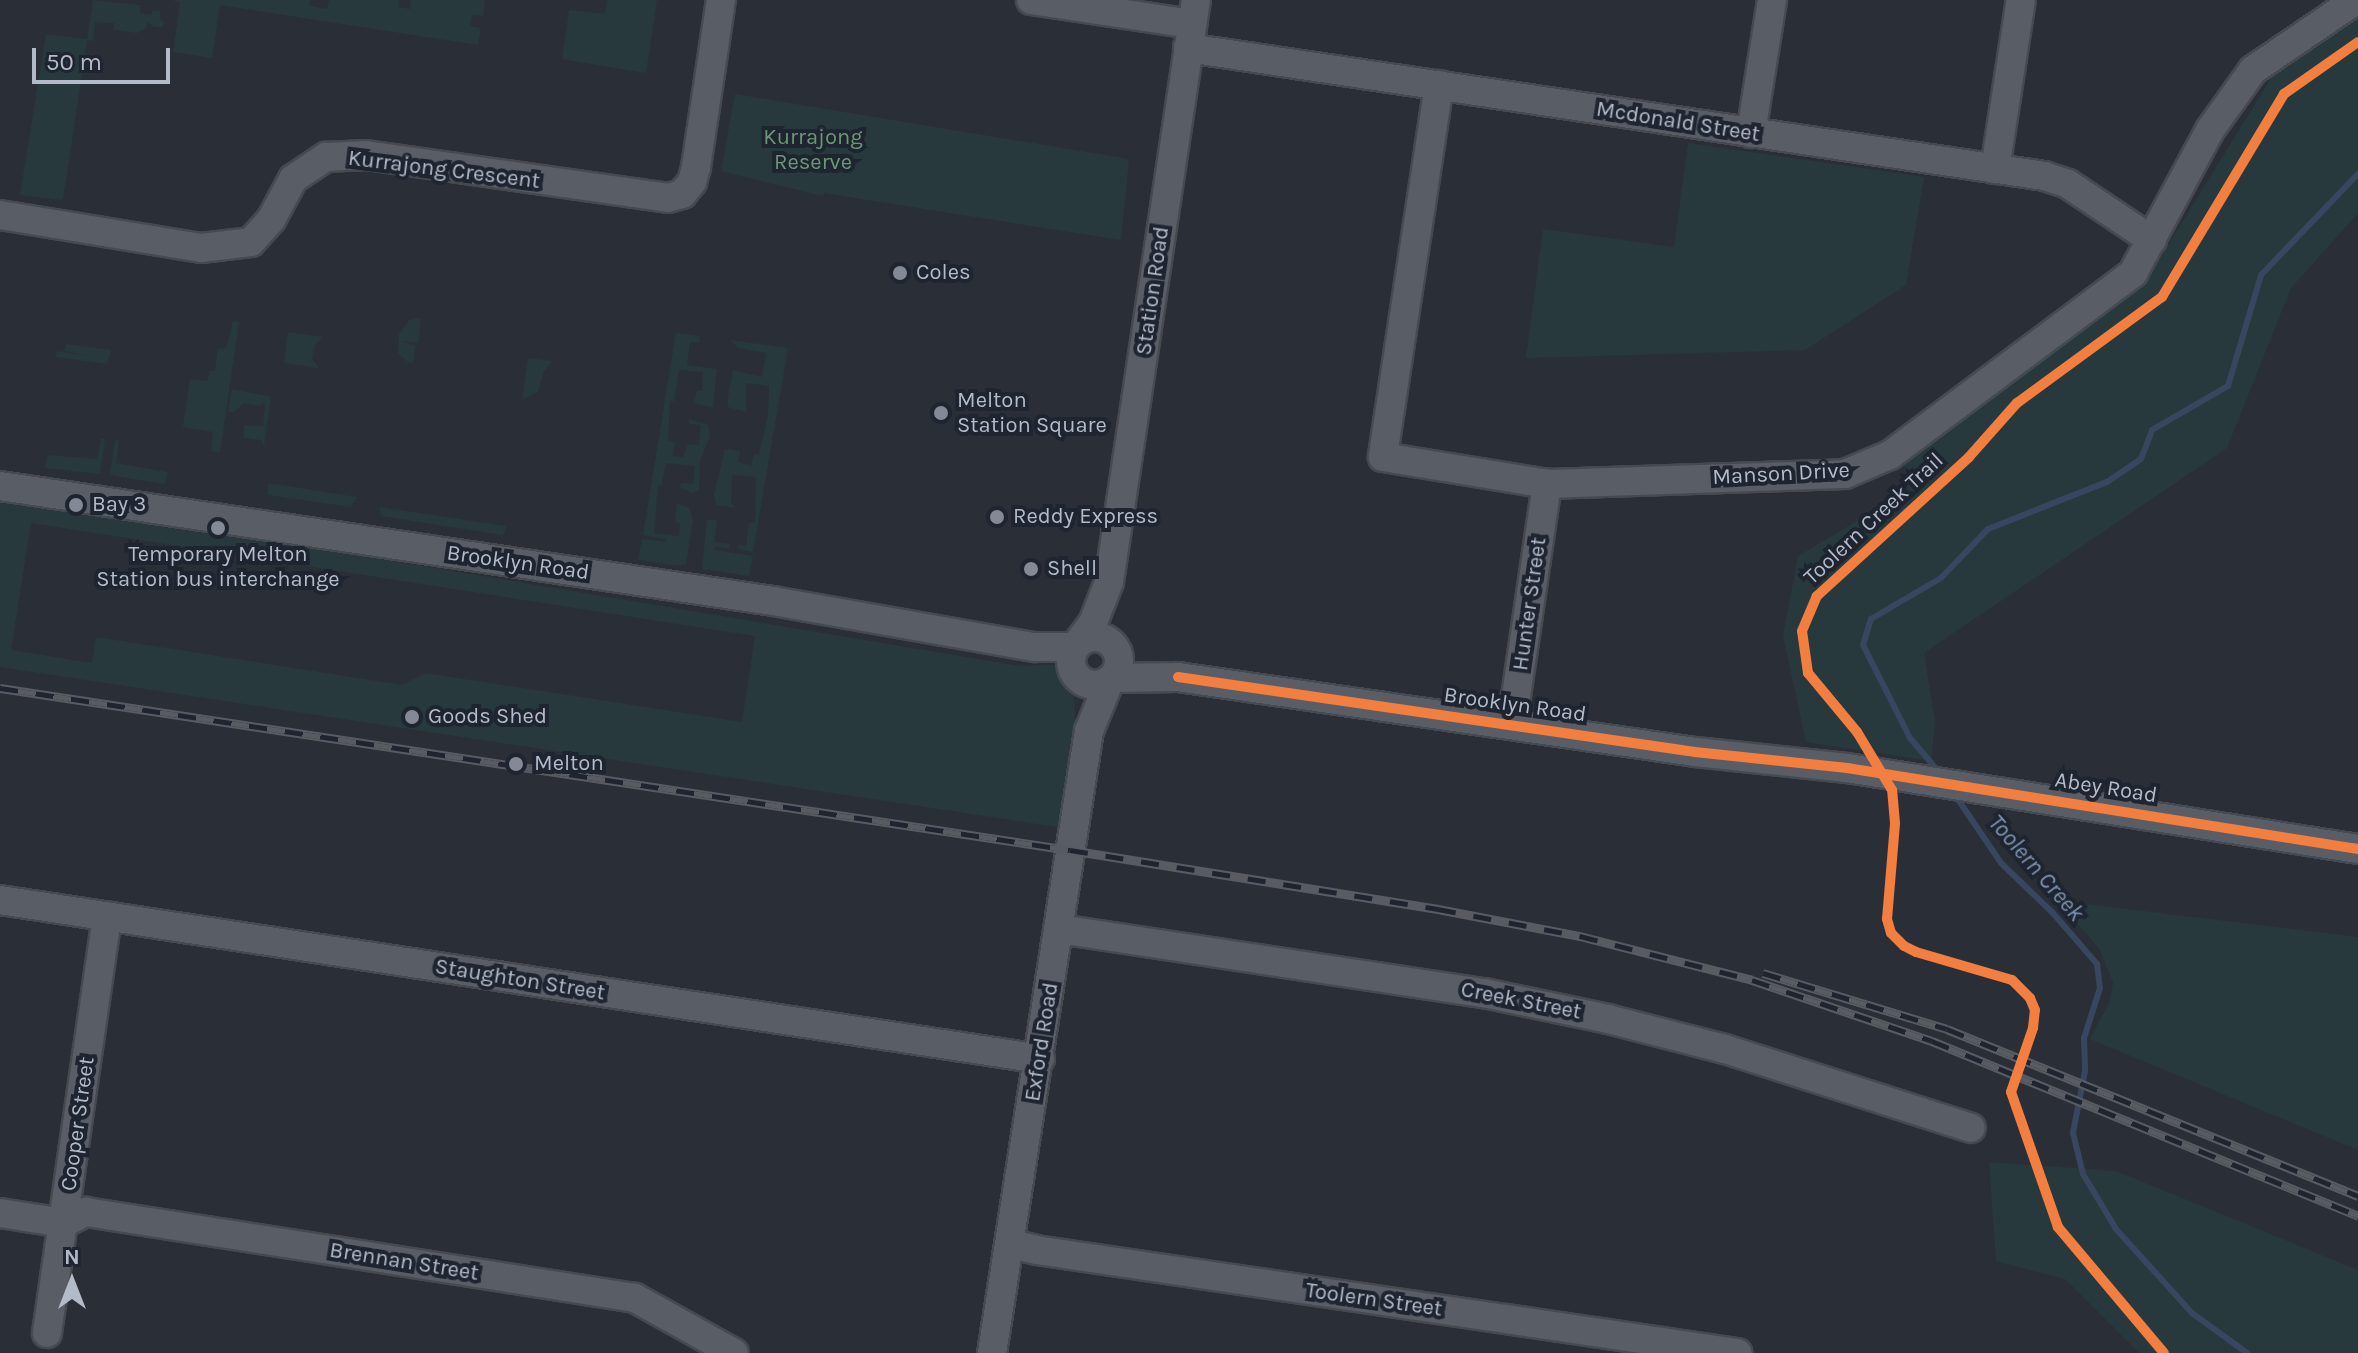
<!DOCTYPE html>
<html>
<head>
<meta charset="utf-8">
<style>
	body { margin:0 }
	#map { position:relative; width:2358px; height:1353px; overflow:hidden; background:#2a2f37; font-family:Karla,sans-serif }
	div>[style] { position:absolute }
	[style*='--x'] { left:calc(var(--x)*1px); top:calc(var(--y)*1px); width:calc(var(--w)*1px); rotate:calc(var(--a)*1deg) }
	.green>* { inset:0; background:#27393c }
	.stream>* { height:6px; margin:-3px; padding:0 3px; transform-origin:3px; border-radius:3px; background:#38475f }
	.roads { filter:drop-shadow(2px 0 #464a50) drop-shadow(-2px 0 #464a50) drop-shadow(0 2px #464a50) drop-shadow(0 -2px #464a50) }
	.minor>* { height:28px; margin:-14px; padding:0 14px; transform-origin:14px; border-radius:14px; background:#595d65 }
	.minor>.ring { margin:-14px; padding:0; box-sizing:content-box; background:none; border:28px solid #595d65; border-radius:50% }
	.rail>* { height:9px; margin-top:-4.5px; transform-origin:0; background:repeating-linear-gradient(90deg,#1e2531 0 18px,#585c62 0 36px); box-sizing:border-box; border-block:2px solid #585c62 }
	.cycleway>* { height:10px; margin:-5px; padding:0 5px; transform-origin:5px; border-radius:5px; background:#f27e40 }
	.dots>* { width:22px; height:22px; translate:-50% -50%; box-sizing:border-box; border:4px solid #1e2531; border-radius:50% }
	span { translate:-50% -50%; white-space:nowrap; text-align:center; line-height:1.15; -webkit-text-stroke:8px #1e2531; paint-order:stroke }
	.street-label { font-size:22px; color:#b4bbc8 }
	.park-label { font-size:22px; color:#6c9777 }
	.poi-label { font-size:22px; color:#b4bbc8 }
	.left { translate:0 -50%; text-align:left }
	.water-label { font-size:24px; color:#7d91ae; font-style:italic }
	.north { position:absolute; left:32px; top:1241px; width:80px; height:80px; -webkit-text-stroke:6px #1e2531; paint-order:stroke; rotate:0deg; font-size:22px; font-weight:700; line-height:32px; text-align:center; color:#b4bbc8 }
	.north::after { content:''; display:block; margin:auto; width:28px; height:36px; background:#b4bbc8; clip-path:polygon(50% 0,100% 100%,50% 72%,0 100%) }
	.scale { position:absolute; left:32px; top:48px; width:138px; height:36px; box-sizing:border-box; border:4px solid #b4bbc8; border-top:0; padding-left:10px; font-size:24px; line-height:28px; white-space:nowrap; color:#b4bbc8; -webkit-text-stroke:6px #1e2531; paint-order:stroke }
</style>
</head>
<body>
<div id="map">
	<div class="green">
		<div style="clip-path:polygon(93px 0,141px 5px,140px 13px,151px 15px,153px 10px,160px 11px,161px 21px,164px 22px,162px 27px,154px 27px,148px 22px,145px 29px,137px 33px,114px 30px,114px 23px,95px 22px,93px 41px,87px 40px,63px 200px,20px 195px,46px 34px,87px 39px)"></div>
		<div style="clip-path:polygon(172px 0,310px 0,309px 6px,327px 9px,329px 0,399px 0,398px 7px,410px 9px,411px 0,485px 0,483px 16px,472px 15px,470px 26px,481px 28px,478px 45px,220px 5px,212px 58px,173px 52px,180px 2px)"></div>
		<div style="clip-path:polygon(607px 0,657px 0,646px 73px,562px 59px,569px 10px,605px 14px)"></div>
		<div style="clip-path:polygon(2358px 10px,2358px 213px,2291px 288px,2227px 448px,1924px 653px,1935px 722px,1931px 761px,1806px 742px,1783px 636px,1798px 556px,1908px 491px,1904px 464px,2144px 284px,2273px 75px)"></div>
		<div style="clip-path:polygon(735px 94px,1129px 159px,1121px 240px,824px 193px,823px 196px,721px 171px)"></div>
		<div style="clip-path:polygon(1688px 143px,1924px 177px,1906px 285px,1805px 350px,1526px 358px,1543px 229px,1674px 247px)"></div>
		<div style="clip-path:polygon(421px 318px,418px 343px,403px 341px,415px 346px,413px 363px,408px 362px,398px 353px,399px 334px,409px 320px)"></div>
		<div style="clip-path:polygon(233px 321px,239px 322px,220px 452px,211px 451px,213px 432px,183px 427px,190px 379px,208px 381px,209px 371px,215px 371px,218px 348px,226px 349px)"></div>
		<div style="clip-path:polygon(288px 332px,323px 337px,315px 345px,312px 359px,319px 368px,284px 363px)"></div>
		<div style="clip-path:polygon(676px 333px,700px 336px,699px 343px,690px 342px,687px 365px,717px 369px,713px 408px,694px 403px,697px 391px,702px 391px,703px 372px,679px 370px,674px 401px,670px 401px,668px 441px,675px 442px,673px 456px,683px 457px,688px 444px,699px 445px,701px 425px,689px 424px,689px 419px,708px 425px,710px 436px,700px 461px,699px 490px,693px 493px,680px 488px,681px 483px,694px 484px,695px 466px,666px 463px,661px 485px,658px 485px,654px 533px,679px 536px,680px 523px,675px 522px,677px 503px,689px 508px,693px 520px,686px 564px,679px 566px,638px 560px,642px 539px,667px 542px,666px 539px,643px 535px)"></div>
		<div style="clip-path:polygon(730px 340px,788px 348px,753px 552px,737px 549px,738px 545px,746px 546px,749px 523px,755px 523px,756px 477px,732px 475px,731px 503px,737px 508px,716px 505px,714px 495px,725px 449px,740px 451px,738px 462px,751px 466px,754px 454px,759px 454px,768px 416px,769px 386px,746px 383px,746px 412px,728px 407px,728px 397px,733px 370px,762px 377px,766px 353px,739px 348px)"></div>
		<div style="clip-path:polygon(66px 344px,111px 350px,107px 364px,56px 357px,57px 351px,89px 356px,65px 351px)"></div>
		<div style="clip-path:polygon(528px 358px,552px 361px,543px 373px,538px 392px,522px 400px)"></div>
		<div style="clip-path:polygon(232px 389px,271px 397px,264px 446px,261px 440px,244px 438px,244px 425px,263px 426px,265px 402px,259px 406px,244px 403px,234px 412px,228px 412px)"></div>
		<div style="clip-path:polygon(101px 439px,105px 439px,100px 474px,45px 468px,47px 455px,97px 459px)"></div>
		<div style="clip-path:polygon(115px 440px,119px 441px,116px 463px,167px 472px,165px 484px,110px 475px)"></div>
		<div style="clip-path:polygon(268px 483px,357px 497px,351px 507px,268px 495px)"></div>
		<div style="clip-path:polygon(evenodd,0 500px,268px 540px,1020px 666px,1061px 664px,1074px 685px,1075px 726px,1064px 828px,0 667px,0 500px,31px 523px,755px 636px,742px 722px,425px 673px,402px 685px,96px 637px,92px 663px,11px 650px,31px 523px)"></div>
		<div style="clip-path:polygon(379px 507px,506px 526px,505px 531px,502px 535px,381px 516px)"></div>
		<div style="clip-path:polygon(707px 520px,717px 520px,714px 542px,730px 544px,729px 549px,715px 546px,714px 550px,753px 556px,749px 576px,702px 569px)"></div>
		<div style="clip-path:polygon(2052px 900px,2358px 937px,2358px 1150px,2090px 1039px,2110px 1001px,2113px 982px,2100px 950px,2087px 934px)"></div>
		<div style="clip-path:polygon(1989px 1162px,2116px 1171px,2358px 1270px,2358px 1353px,2139px 1353px,2065px 1279px,1996px 1261px)"></div>
	</div>
	<div class="stream">
		<div style="--x:1939;--y:772;--w:45;--a:-130.5"></div>
		<div style="--x:1910;--y:738;--w:104;--a:-116.8"></div>
		<div style="--x:1863;--y:645;--w:27;--a:-73"></div>
		<div style="--x:1871;--y:619;--w:81;--a:-30.4"></div>
		<div style="--x:1941;--y:578;--w:68;--a:-46.2"></div>
		<div style="--x:1988;--y:529;--w:128;--a:-21.6"></div>
		<div style="--x:2107;--y:482;--w:41;--a:-34.1"></div>
		<div style="--x:2141;--y:459;--w:31;--a:-69"></div>
		<div style="--x:2152;--y:430;--w:88;--a:-30.1"></div>
		<div style="--x:2228;--y:386;--w:116;--a:-73.4"></div>
		<div style="--x:2261;--y:275;--w:140;--a:-46.2"></div>
		<div style="--x:1955;--y:795;--w:82;--a:55.9"></div>
		<div style="--x:2001;--y:863;--w:71;--a:43.9"></div>
		<div style="--x:2052;--y:912;--w:69;--a:49.1"></div>
		<div style="--x:2097;--y:964;--w:24;--a:83"></div>
		<div style="--x:2100;--y:988;--w:52;--a:107.7"></div>
		<div style="--x:2084;--y:1038;--w:33;--a:88"></div>
		<div style="--x:2085;--y:1071;--w:63;--a:101"></div>
		<div style="--x:2073;--y:1133;--w:42;--a:76.3"></div>
		<div style="--x:2083;--y:1174;--w:64;--a:59"></div>
		<div style="--x:2116;--y:1229;--w:113;--a:47.9"></div>
		<div style="--x:2192;--y:1313;--w:68;--a:36"></div>
	</div>
	<div class="roads">
		<div class="minor">
			<div style="--x:1031;--y:0;--w:163;--a:8.5"></div>
			<div style="--x:1188;--y:48;--w:866;--a:8.5"></div>
			<div style="--x:2044;--y:176;--w:25;--a:18"></div>
			<div style="--x:2068;--y:184;--w:101;--a:33.7"></div>
			<div style="--x:1439;--y:85;--w:376;--a:98.6"></div>
			<div style="--x:1383;--y:457;--w:166;--a:9.3"></div>
			<div style="--x:1547;--y:484;--w:298;--a:-1.9"></div>
			<div style="--x:1845;--y:474;--w:49;--a:-22.9"></div>
			<div style="--x:1890;--y:455;--w:304;--a:-36.8"></div>
			<div style="--x:2133;--y:273;--w:162;--a:-61.7"></div>
			<div style="--x:2210;--y:130;--w:74;--a:-54.4"></div>
			<div style="--x:2253;--y:70;--w:125;--a:-34.2"></div>
			<div style="--x:1751;--y:133;--w:135;--a:-81"></div>
			<div style="--x:1995;--y:169;--w:171;--a:-81.3"></div>
			<div style="--x:0;--y:215;--w:204;--a:9.3"></div>
			<div style="--x:201;--y:248;--w:50;--a:-6.8"></div>
			<div style="--x:251;--y:242;--w:30;--a:-48"></div>
			<div style="--x:271;--y:220;--w:47;--a:-61.8"></div>
			<div style="--x:293;--y:179;--w:40;--a:-34"></div>
			<div style="--x:326;--y:157;--w:40;--a:-2.9"></div>
			<div style="--x:366;--y:155;--w:305;--a:8.1"></div>
			<div style="--x:668;--y:198;--w:15;--a:-16"></div>
			<div style="--x:682;--y:194;--w:16;--a:-50"></div>
			<div style="--x:692;--y:182;--w:16;--a:-75"></div>
			<div style="--x:696;--y:167;--w:169;--a:-81.5"></div>
			<div style="--x:0;--y:486;--w:782;--a:8.46"></div>
			<div style="--x:773;--y:601;--w:266;--a:10"></div>
			<div style="--x:1035;--y:647;--w:40;--a:0"></div>
			<div class="ring" style="left:1071px;top:637px;width:20px;height:20px"></div>
			<div style="--x:1078;--y:643;--w:25;--a:-53"></div>
			<div style="--x:1093;--y:623;--w:44;--a:-68.7"></div>
			<div style="--x:1109;--y:582;--w:588;--a:-81.5"></div>
			<div style="--x:1112;--y:678;--w:66;--a:-0.9"></div>
			<div style="--x:1178;--y:677;--w:522;--a:8.25"></div>
			<div style="--x:1695;--y:752;--w:153;--a:6"></div>
			<div style="--x:1847;--y:768;--w:517;--a:9.01"></div>
			<div style="--x:1512;--y:724;--w:243;--a:-81.7"></div>
			<div style="--x:0;--y:900;--w:1052;--a:8.69"></div>
			<div style="--x:1059;--y:929;--w:430;--a:8.6"></div>
			<div style="--x:1484;--y:993;--w:127;--a:11.8"></div>
			<div style="--x:1608;--y:1019;--w:121;--a:14.4"></div>
			<div style="--x:1725;--y:1049;--w:258;--a:17.8"></div>
			<div style="--x:0;--y:1213;--w:65;--a:8.9"></div>
			<div style="--x:64;--y:1223;--w:25;--a:-27"></div>
			<div style="--x:86;--y:1212;--w:556;--a:8.9"></div>
			<div style="--x:635;--y:1298;--w:113;--a:29.1"></div>
			<div style="--x:1011;--y:1244;--w:26;--a:13"></div>
			<div style="--x:1036;--y:1250;--w:709;--a:8.36"></div>
			<div style="--x:47;--y:1333;--w:421;--a:-81.8"></div>
			<div style="--x:992;--y:1353;--w:630;--a:-81.14"></div>
			<div style="--x:1089;--y:731;--w:55;--a:-67.6"></div>
		</div>
	</div>
	<div class="rail">
		<div style="--x:0;--y:688;--w:1082;--a:8.61"></div>
		<div style="--x:1070;--y:850;--w:373;--a:9.1"></div>
		<div style="--x:1438;--y:909;--w:145;--a:10.8"></div>
		<div style="--x:1580;--y:936;--w:178;--a:14.3"></div>
		<div style="--x:1752;--y:980;--w:190;--a:18.7"></div>
		<div style="--x:1932;--y:1041;--w:461;--a:22.3"></div>
		<div style="--x:1763;--y:973;--w:192;--a:16.9"></div>
		<div style="--x:1947;--y:1029;--w:444;--a:22.1"></div>
	</div>
	<div class="cycleway">
		<div style="--x:1178;--y:677;--w:522;--a:8.25"></div>
		<div style="--x:1695;--y:752;--w:153;--a:6"></div>
		<div style="--x:1847;--y:768;--w:517;--a:9.01"></div>
		<div style="--x:2164;--y:1353;--w:165;--a:-130.1"></div>
		<div style="--x:2058;--y:1227;--w:143;--a:-109.2"></div>
		<div style="--x:2011;--y:1092;--w:68;--a:-71"></div>
		<div style="--x:2033;--y:1028;--w:18;--a:-84"></div>
		<div style="--x:2035;--y:1010;--w:13;--a:-113"></div>
		<div style="--x:2030;--y:998;--w:25;--a:-135"></div>
		<div style="--x:2012;--y:980;--w:100;--a:-163.7"></div>
		<div style="--x:1916;--y:952;--w:13;--a:-153"></div>
		<div style="--x:1904;--y:946;--w:18;--a:-135"></div>
		<div style="--x:1891;--y:933;--w:15;--a:-106"></div>
		<div style="--x:1887;--y:919;--w:96;--a:-85.2"></div>
		<div style="--x:1895;--y:823;--w:33;--a:-95"></div>
		<div style="--x:1892;--y:790;--w:68;--a:-121.1"></div>
		<div style="--x:1857;--y:732;--w:77;--a:-129.7"></div>
		<div style="--x:1808;--y:673;--w:42;--a:-98.1"></div>
		<div style="--x:1802;--y:631;--w:38;--a:-67"></div>
		<div style="--x:1817;--y:596;--w:206;--a:-42.4"></div>
		<div style="--x:1969;--y:457;--w:72;--a:-48.4"></div>
		<div style="--x:2017;--y:403;--w:180;--a:-36.2"></div>
		<div style="--x:2162;--y:297;--w:237;--a:-59"></div>
		<div style="--x:2284;--y:94;--w:90;--a:-35.1"></div>
	</div>
	<div class="dots">
		<div style="left:900px;top:273px;background:#848a95"></div>
		<div style="left:941px;top:413px;background:#848a95"></div>
		<div style="left:76px;top:505px;background:#848a95"></div>
		<div style="left:997px;top:517px;background:#848a95"></div>
		<div style="left:218px;top:528px;background:#848a95"></div>
		<div style="left:1031px;top:569px;background:#848a95"></div>
		<div style="left:412px;top:717px;background:#848a95"></div>
		<div style="left:516px;top:764px;background:#848a95"></div>
	</div>
	<div class="street-label">
		<span style="left:1678px;top:122px;rotate:9deg">Mcdonald Street</span>
		<span style="left:444px;top:170px;rotate:7deg">Kurrajong Crescent</span>
		<span style="left:1153px;top:291px;rotate:-82deg">Station Road</span>
		<span style="left:1781px;top:474px;rotate:-3deg">Manson Drive</span>
		<span style="left:1874px;top:519px;rotate:-43deg">Toolern Creek Trail</span>
		<span style="left:518px;top:563px;rotate:8deg">Brooklyn Road</span>
		<span style="left:1530px;top:604px;rotate:-82deg">Hunter Street</span>
		<span style="left:1515px;top:705px;rotate:8deg">Brooklyn Road</span>
		<span style="left:2106px;top:788px;rotate:9deg">Abey Road</span>
		<span style="left:520px;top:980px;rotate:9deg">Staughton Street</span>
		<span style="left:1521px;top:1001px;rotate:11deg">Creek Street</span>
		<span style="left:1042px;top:1042px;rotate:-81deg">Exford Road</span>
		<span style="left:78px;top:1124px;rotate:-82deg">Cooper Street</span>
		<span style="left:404px;top:1262px;rotate:9deg">Brennan Street</span>
		<span style="left:1374px;top:1300px;rotate:8deg">Toolern Street</span>
	</div>
	<div class="park-label">
		<span style="left:813px;top:150px">Kurrajong<br>Reserve</span>
	</div>
	<div class="poi-label">
		<span class="left" style="left:916px;top:273px">Coles</span>
		<span class="left" style="left:957px;top:413px">Melton<br>Station Square</span>
		<span class="left" style="left:92px;top:505px">Bay 3</span>
		<span class="left" style="left:1013px;top:517px">Reddy Express</span>
		<span style="left:218px;top:567px">Temporary Melton<br>Station bus interchange</span>
		<span class="left" style="left:1047px;top:569px">Shell</span>
		<span class="left" style="left:428px;top:717px">Goods Shed</span>
		<span class="left" style="left:534px;top:764px">Melton</span>
	</div>
	<div class="water-label">
		<span style="left:2036px;top:868px;rotate:49deg">Toolern Creek</span>
	</div>
	<div class="north">N</div>
	<div class="scale">50 m</div>
</div>
</body>
</html>
